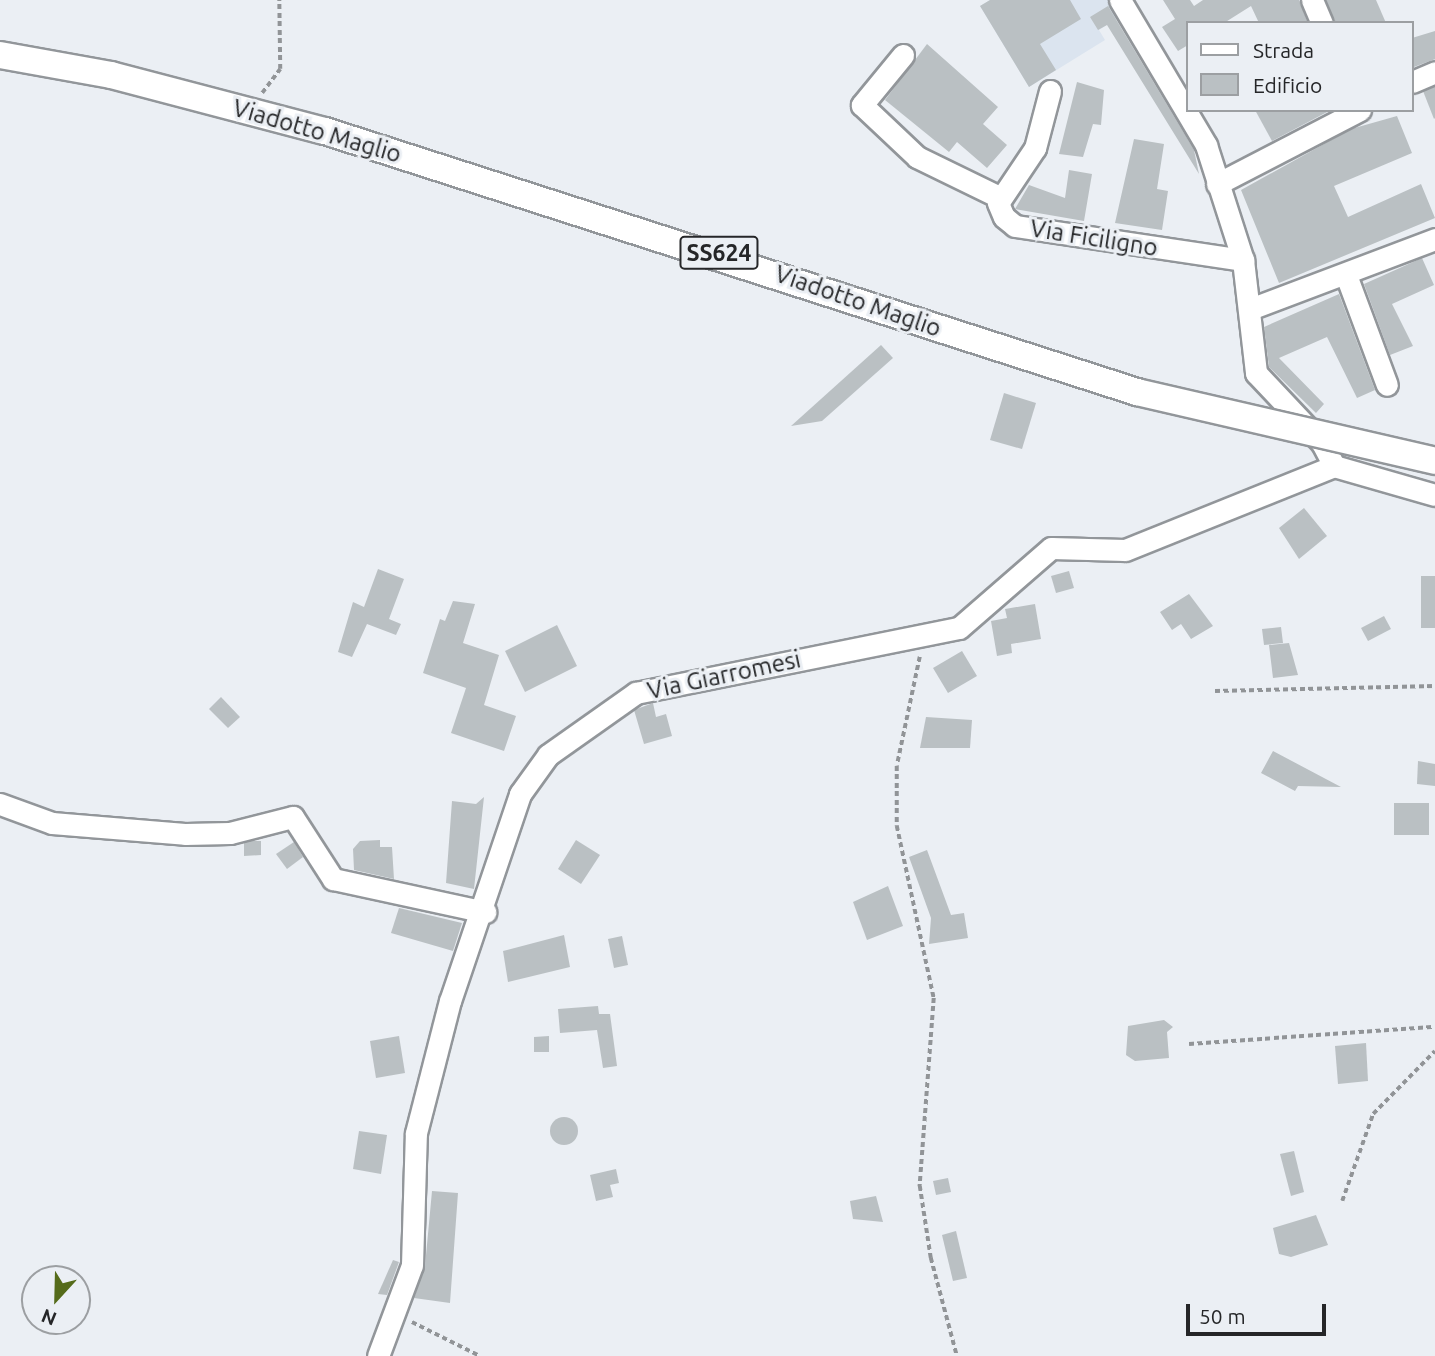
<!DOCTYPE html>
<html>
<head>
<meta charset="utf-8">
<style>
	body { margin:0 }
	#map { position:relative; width:1435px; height:1356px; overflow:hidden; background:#ebeff4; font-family:Ubuntu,sans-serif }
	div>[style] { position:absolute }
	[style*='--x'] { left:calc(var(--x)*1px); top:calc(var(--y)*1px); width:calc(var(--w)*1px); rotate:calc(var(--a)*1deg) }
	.built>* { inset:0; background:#dbe4ef }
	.building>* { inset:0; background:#bac0c3 }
	.round { border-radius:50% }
	.path>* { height:3.5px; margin-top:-1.75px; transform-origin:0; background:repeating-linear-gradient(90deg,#919497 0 5px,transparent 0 8.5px) }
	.roads { filter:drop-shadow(2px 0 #92969a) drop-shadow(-2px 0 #92969a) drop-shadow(0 2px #92969a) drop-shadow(0 -2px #92969a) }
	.minor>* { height:21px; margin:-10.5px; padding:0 10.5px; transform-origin:10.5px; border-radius:10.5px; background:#fff }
	.bridges { filter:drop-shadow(2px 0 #92969a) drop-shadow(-2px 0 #92969a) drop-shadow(0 2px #92969a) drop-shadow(0 -2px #92969a) }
	.major-bridge>* { height:26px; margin:-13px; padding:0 13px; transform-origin:13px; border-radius:13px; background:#fff }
	span { translate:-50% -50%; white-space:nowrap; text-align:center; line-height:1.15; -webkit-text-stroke:6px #ebeff4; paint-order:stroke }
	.shield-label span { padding:2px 5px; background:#ebeff4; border:2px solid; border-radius:5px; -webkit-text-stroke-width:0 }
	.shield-label { font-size:23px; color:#252628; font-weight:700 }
	.street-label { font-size:24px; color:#252628 }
	.legend { position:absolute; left:1186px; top:21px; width:228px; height:91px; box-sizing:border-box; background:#ebeff4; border:2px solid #9c9fa2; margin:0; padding:9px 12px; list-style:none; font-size:21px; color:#252628 }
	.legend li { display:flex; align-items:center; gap:14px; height:35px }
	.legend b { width:35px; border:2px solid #9c9fa2 }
	.north { position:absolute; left:21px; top:1265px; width:70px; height:70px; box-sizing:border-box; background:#ebeff4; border:2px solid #9c9fa2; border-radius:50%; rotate:202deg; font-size:19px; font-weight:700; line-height:28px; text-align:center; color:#252628 }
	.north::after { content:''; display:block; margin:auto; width:24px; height:32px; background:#556b1a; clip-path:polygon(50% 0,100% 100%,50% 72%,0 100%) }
	.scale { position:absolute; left:1186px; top:1304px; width:140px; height:32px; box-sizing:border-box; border:4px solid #252628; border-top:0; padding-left:9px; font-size:21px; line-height:24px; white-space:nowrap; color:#252628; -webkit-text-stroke:5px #ebeff4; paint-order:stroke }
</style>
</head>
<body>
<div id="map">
	<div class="built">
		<div style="clip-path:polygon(990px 0,1108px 0,1119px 17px,1099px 30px,1105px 40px,1029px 87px,980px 6px)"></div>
	</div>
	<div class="building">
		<div style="clip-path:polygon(990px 0,1070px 0,1081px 19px,1040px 44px,1056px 70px,1029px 87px,980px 6px)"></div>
		<div style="clip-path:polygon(1163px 0,1190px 0,1194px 6px,1203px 0,1299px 0,1308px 23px,1259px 23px,1251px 6px,1224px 23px,1188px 23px,1188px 45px,1178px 51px,1162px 27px,1175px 19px)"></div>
		<div style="clip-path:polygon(1326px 0,1376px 0,1386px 23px,1335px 23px)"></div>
		<div style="clip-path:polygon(1108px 6px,1194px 150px,1199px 174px,1107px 25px,1098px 30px,1090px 17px)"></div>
		<div style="clip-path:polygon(1435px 31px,1435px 59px,1414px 67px,1412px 38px)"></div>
		<div style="clip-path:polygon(927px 44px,998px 107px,983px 124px,1007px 145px,987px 168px,957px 142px,949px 152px,885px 100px)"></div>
		<div style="clip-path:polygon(1077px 82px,1104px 90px,1101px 125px,1093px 124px,1083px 157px,1059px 154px)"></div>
		<div style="clip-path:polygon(1435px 86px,1435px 118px,1434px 119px,1423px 91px)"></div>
		<div style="clip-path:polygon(1255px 110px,1331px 110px,1272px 141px)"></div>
		<div style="clip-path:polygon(1397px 116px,1412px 153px,1334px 186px,1348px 217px,1421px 184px,1435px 218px,1279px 283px,1241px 190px,1351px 129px)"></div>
		<div style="clip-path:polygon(1134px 139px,1164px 144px,1157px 189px,1168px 191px,1162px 230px,1115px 223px)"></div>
		<div style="clip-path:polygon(1069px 170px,1092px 174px,1084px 221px,1015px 209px,1029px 185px,1065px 198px)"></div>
		<div style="clip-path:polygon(1422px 258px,1434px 285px,1392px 304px,1413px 346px,1390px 355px,1364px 284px)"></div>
		<div style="clip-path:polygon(1339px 294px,1375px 390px,1357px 398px,1327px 337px,1279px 358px,1324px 404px,1316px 413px,1269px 367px,1264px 327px)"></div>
		<div style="clip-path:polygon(881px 345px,893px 358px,822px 421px,791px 426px)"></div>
		<div style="clip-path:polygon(1004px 393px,1036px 403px,1022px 449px,990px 440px)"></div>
		<div style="clip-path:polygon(1304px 508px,1327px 536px,1299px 559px,1279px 528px)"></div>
		<div style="clip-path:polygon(378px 569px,404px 579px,389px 619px,401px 624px,396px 635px,367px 624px,352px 657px,338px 652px,353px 602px,364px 607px)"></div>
		<div style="clip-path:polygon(1069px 571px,1074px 588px,1056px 593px,1051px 576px)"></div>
		<div style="clip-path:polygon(1421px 576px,1435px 576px,1435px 628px,1421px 628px)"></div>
		<div style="clip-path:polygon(1189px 594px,1213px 626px,1191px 639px,1181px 624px,1172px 630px,1160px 612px)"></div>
		<div style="clip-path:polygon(453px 601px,475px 604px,463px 643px,499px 655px,484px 705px,516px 716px,504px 751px,451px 733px,466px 688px,423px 673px,440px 619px,445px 621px)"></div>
		<div style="clip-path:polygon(1035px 604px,1041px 639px,1011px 644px,1012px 653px,997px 656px,991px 621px,1007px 618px,1005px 609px)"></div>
		<div style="clip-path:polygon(1384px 616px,1391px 629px,1368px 641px,1361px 628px)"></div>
		<div style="clip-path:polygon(557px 625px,577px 666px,525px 692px,505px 651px)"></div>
		<div style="clip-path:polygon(1281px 627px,1283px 643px,1264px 645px,1262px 629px)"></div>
		<div style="clip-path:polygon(1289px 643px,1298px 675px,1273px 678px,1269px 645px)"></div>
		<div style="clip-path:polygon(962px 651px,977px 676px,948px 693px,933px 668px)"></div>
		<div style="clip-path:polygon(221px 697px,240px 717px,228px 728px,209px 709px)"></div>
		<div style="clip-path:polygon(653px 703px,656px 717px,666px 714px,672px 736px,644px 744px,634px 710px)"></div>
		<div style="clip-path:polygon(926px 717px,972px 720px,970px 748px,920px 748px)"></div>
		<div style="clip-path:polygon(1273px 751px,1341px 787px,1298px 786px,1295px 791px,1261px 773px)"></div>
		<div style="clip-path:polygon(1418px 761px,1435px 764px,1435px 786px,1417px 784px)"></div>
		<div style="clip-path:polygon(484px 797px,474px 889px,446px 883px,452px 801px,476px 804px)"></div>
		<div style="clip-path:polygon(1394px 803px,1429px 803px,1429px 835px,1394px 835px)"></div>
		<div style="clip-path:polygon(380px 840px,380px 847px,392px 847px,394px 879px,354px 870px,353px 849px,360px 841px)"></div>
		<div style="clip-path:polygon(576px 840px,600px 855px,581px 884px,558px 869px)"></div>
		<div style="clip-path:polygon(251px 841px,261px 841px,261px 855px,244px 856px,244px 843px)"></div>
		<div style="clip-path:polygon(294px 842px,303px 857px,287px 869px,276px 854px)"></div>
		<div style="clip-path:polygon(927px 850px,951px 915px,964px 913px,968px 938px,929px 944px,931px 918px,909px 857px)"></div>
		<div style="clip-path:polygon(888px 886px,903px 926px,867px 940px,853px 902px)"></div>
		<div style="clip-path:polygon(399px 908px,462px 923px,453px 951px,391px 933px)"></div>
		<div style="clip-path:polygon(564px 935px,570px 967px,508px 982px,503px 951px)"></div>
		<div style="clip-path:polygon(622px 936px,628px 965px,614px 968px,608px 939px)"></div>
		<div style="clip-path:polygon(598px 1006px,599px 1014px,610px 1014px,617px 1066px,603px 1068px,597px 1030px,560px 1033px,558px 1009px)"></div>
		<div style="clip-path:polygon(1164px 1020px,1173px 1027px,1167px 1032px,1169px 1058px,1135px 1061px,1126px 1055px,1128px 1026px)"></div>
		<div style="clip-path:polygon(399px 1036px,405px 1073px,376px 1078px,370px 1041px)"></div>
		<div style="clip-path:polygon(549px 1036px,549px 1052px,534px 1052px,534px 1037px)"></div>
		<div style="clip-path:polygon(1366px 1043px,1368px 1081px,1338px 1084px,1335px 1046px)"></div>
		<div class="round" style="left:550px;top:1117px;width:28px;height:28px"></div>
		<div style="clip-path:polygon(359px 1131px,387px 1135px,381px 1174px,353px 1169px)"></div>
		<div style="clip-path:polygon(1294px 1151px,1304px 1192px,1291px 1196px,1280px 1154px)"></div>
		<div style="clip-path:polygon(616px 1169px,619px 1183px,610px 1185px,613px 1197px,596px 1201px,590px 1175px)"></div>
		<div style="clip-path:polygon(948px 1178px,951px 1192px,936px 1195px,933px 1181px)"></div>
		<div style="clip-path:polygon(432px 1191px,458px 1193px,450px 1303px,414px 1298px,425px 1266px)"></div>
		<div style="clip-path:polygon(876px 1196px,883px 1222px,853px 1219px,850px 1201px)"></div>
		<div style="clip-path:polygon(1316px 1215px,1328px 1245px,1291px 1257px,1279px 1254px,1273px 1228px)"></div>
		<div style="clip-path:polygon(956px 1231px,967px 1278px,953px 1281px,942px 1235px)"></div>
		<div style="clip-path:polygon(393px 1260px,399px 1262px,387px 1295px,378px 1294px)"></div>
	</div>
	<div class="path">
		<div style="--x:262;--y:93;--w:30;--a:-53"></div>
		<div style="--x:280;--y:69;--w:69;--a:-90.8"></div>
		<div style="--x:920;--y:657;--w:111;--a:101.9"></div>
		<div style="--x:897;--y:766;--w:60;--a:90"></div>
		<div style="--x:897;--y:826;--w:176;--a:77.9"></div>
		<div style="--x:934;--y:998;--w:189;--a:94.3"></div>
		<div style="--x:920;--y:1186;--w:73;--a:81.3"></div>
		<div style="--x:931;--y:1258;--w:101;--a:75.1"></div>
		<div style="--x:1215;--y:691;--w:220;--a:-1.3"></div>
		<div style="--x:1189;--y:1044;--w:247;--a:-4"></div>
		<div style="--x:1342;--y:1201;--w:92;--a:-70.4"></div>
		<div style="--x:1373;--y:1114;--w:88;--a:-45.5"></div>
		<div style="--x:412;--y:1322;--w:76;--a:26.6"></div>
	</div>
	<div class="roads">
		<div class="minor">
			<div style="--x:1120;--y:0;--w:169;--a:59.3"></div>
			<div style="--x:1206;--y:145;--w:121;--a:72.2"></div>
			<div style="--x:1243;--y:260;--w:114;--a:83.4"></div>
			<div style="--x:1256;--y:373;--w:96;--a:46.7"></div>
			<div style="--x:1322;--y:443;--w:26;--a:62"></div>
			<div style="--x:1312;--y:0;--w:25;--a:67"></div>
			<div style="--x:903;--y:55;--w:65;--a:129.4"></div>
			<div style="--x:862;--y:105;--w:76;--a:43.4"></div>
			<div style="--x:917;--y:157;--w:93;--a:26"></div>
			<div style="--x:1412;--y:82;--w:25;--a:-23"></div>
			<div style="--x:1050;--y:91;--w:59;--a:104.7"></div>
			<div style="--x:1035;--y:148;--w:66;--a:123.9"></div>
			<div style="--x:998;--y:203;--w:15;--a:67"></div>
			<div style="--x:1004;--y:217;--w:14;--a:39"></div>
			<div style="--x:1015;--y:226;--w:231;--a:8.5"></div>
			<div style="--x:1217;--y:184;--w:161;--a:-27.4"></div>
			<div style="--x:1346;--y:275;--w:117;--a:69.6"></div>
			<div style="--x:1250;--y:309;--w:198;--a:-20.7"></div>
			<div style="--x:1334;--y:466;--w:105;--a:16"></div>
			<div style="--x:0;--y:804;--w:55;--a:20.1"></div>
			<div style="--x:52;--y:823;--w:133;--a:4.7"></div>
			<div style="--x:185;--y:834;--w:45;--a:-1.3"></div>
			<div style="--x:230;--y:833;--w:65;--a:-14.3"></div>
			<div style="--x:293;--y:817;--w:74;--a:57.2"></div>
			<div style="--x:333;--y:879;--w:156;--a:12.2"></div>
			<div style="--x:378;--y:1356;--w:97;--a:-69.5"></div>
			<div style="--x:412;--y:1265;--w:132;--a:-88.3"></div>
			<div style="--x:416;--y:1133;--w:136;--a:-75.6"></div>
			<div style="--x:450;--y:1001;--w:219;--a:-71.3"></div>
			<div style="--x:520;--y:794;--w:48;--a:-54.3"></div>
			<div style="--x:548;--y:755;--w:108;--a:-35.2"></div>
			<div style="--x:636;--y:693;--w:329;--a:-11.4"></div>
			<div style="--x:959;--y:628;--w:122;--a:-41"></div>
			<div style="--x:1051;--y:548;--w:74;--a:1.5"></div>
			<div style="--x:1125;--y:550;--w:225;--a:-21.9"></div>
		</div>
	</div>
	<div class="bridges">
		<div class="major-bridge">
			<div style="--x:0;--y:55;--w:113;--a:10.2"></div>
			<div style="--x:111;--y:75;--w:221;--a:14.7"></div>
			<div style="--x:325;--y:131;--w:853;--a:17.82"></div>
			<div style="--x:1137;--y:392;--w:306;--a:13"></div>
		</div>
	</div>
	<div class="shield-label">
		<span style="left:719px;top:253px">SS624</span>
	</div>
	<div class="street-label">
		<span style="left:317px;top:131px;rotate:16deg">Viadotto Maglio</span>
		<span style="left:1094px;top:238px;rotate:9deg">Via Ficiligno</span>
		<span style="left:858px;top:301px;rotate:19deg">Viadotto Maglio</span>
		<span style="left:724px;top:675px;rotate:-12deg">Via Giarromesi</span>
	</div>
	<ul class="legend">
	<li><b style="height:9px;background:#fff"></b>Strada</li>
	<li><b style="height:19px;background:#bac0c3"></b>Edificio</li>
	</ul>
	<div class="north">N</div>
	<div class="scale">50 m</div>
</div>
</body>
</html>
